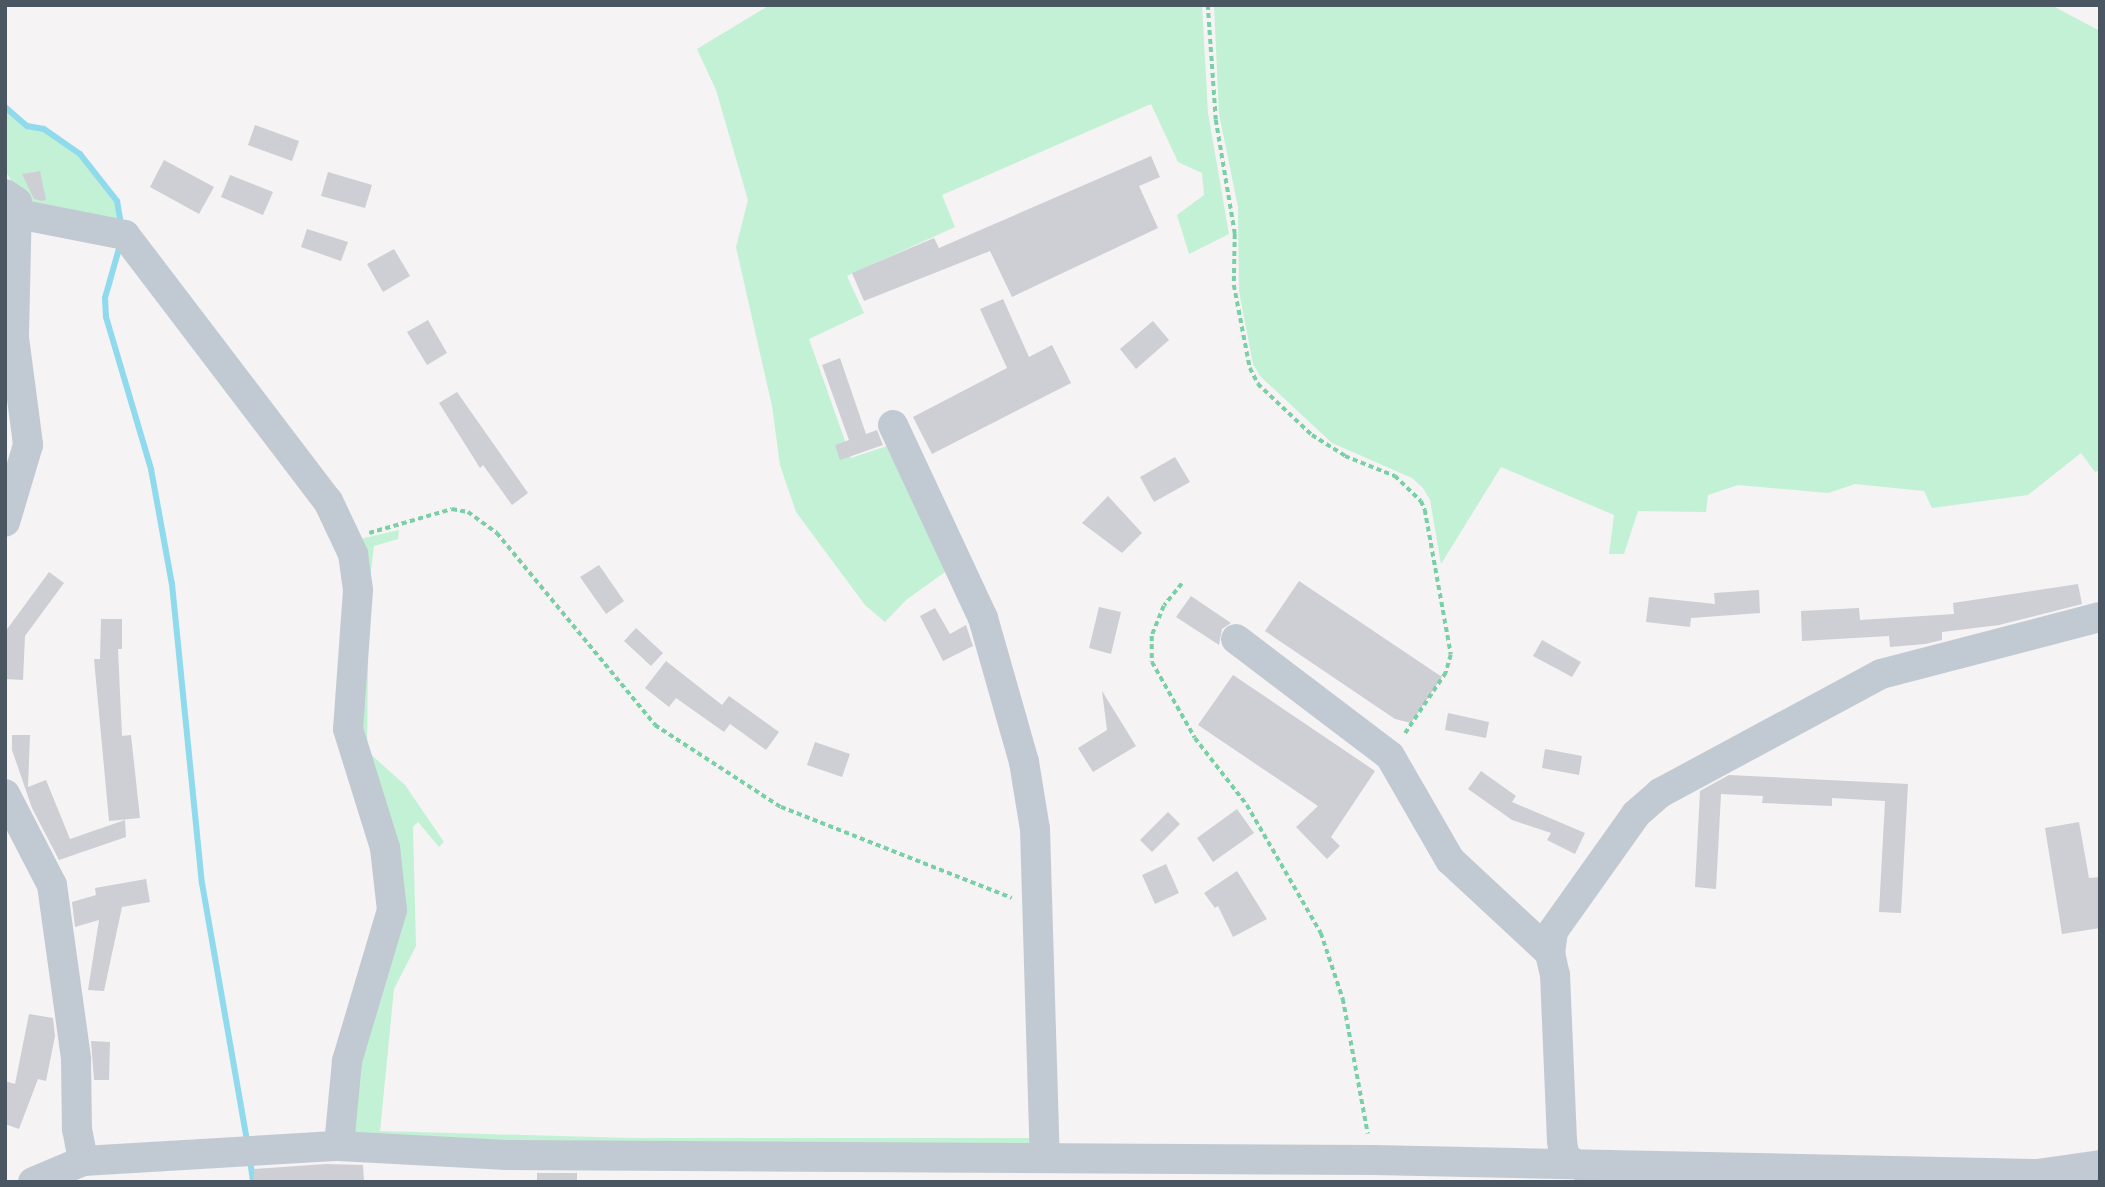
<!DOCTYPE html>
<html>
<head>
<meta charset="utf-8">
<style>
	body { margin:0 }
	#map { position:relative; width:2105px; height:1187px; overflow:hidden; background:#f5f3f3; font-family:"Exo 2",sans-serif }
	div>[style] { position:absolute }
	[style*='--x'] { left:calc(var(--x)*1px); top:calc(var(--y)*1px); width:calc(var(--w)*1px); rotate:calc(var(--a)*1deg) }
	.green>* { inset:0; background:#c3f1d5 }
	.stream>* { height:6px; margin:-3px; padding:0 3px; transform-origin:3px; border-radius:3px; background:#90daee }
	.building>* { inset:0; background:#cdcfd5 }
	.path>* { height:3.5px; margin-top:-1.75px; transform-origin:0; background:repeating-linear-gradient(90deg,#7ad0a6 0 5px,transparent 0 8.5px) }
	.minor>* { height:30px; margin:-15px; padding:0 15px; transform-origin:15px; border-radius:15px; background:#c1cad2 }
	span { translate:-50% -50%; white-space:nowrap; text-align:center; line-height:1.15; -webkit-text-stroke:5px #fff; paint-order:stroke }
	.frame { position:absolute; inset:0; border:7px solid #4a5661; pointer-events:none }
</style>
</head>
<body>
<div id="map">
	<div class="green">
		<div style="clip-path:polygon(770px 5px,1202px 5px,1208px 113px,1229px 234px,1189px 254px,1177px 215px,1204px 195px,1202px 173px,1178px 162px,1151px 104px,942px 195px,955px 227px,847px 276px,864px 313px,809px 339px,851px 458px,890px 445px,952px 567px,906px 600px,885px 622px,865px 605px,796px 512px,780px 465px,772px 406px,736px 247px,748px 200px,716px 90px,697px 49px)"></div>
		<div style="clip-path:polygon(1214px 5px,2051px 5px,2100px 31px,2100px 470px,2095px 472px,2081px 453px,2028px 495px,1932px 508px,1924px 491px,1855px 484px,1828px 493px,1738px 485px,1708px 495px,1706px 512px,1638px 511px,1624px 554px,1609px 554px,1614px 515px,1501px 467px,1441px 564px,1430px 500px,1423px 488px,1412px 478px,1332px 443px,1260px 376px,1253px 364px,1239px 291px,1238px 207px,1219px 114px)"></div>
		<div style="clip-path:polygon(5px 110px,26px 128px,44px 131px,79px 156px,115px 203px,119px 222px,23px 201px,5px 170px)"></div>
		<div style="clip-path:polygon(399px 530px,398px 539px,374px 546px,369px 588px,367px 751px,405px 785px,444px 842px,439px 847px,418px 822px,413px 827px,416px 946px,394px 989px,380px 1131px,630px 1138px,1035px 1138px,1036px 1144px,344px 1140px,347px 1109px,396px 922px,363px 765px,356px 540px)"></div>
	</div>
	<div class="stream">
		<div style="--x:5;--y:107;--w:29;--a:41"></div>
		<div style="--x:27;--y:126;--w:17;--a:10"></div>
		<div style="--x:44;--y:129;--w:44;--a:34.8"></div>
		<div style="--x:80;--y:154;--w:60;--a:51.8"></div>
		<div style="--x:117;--y:201;--w:23;--a:80"></div>
		<div style="--x:120;--y:245;--w:55;--a:105.8"></div>
		<div style="--x:105;--y:298;--w:19;--a:87"></div>
		<div style="--x:106;--y:317;--w:159;--a:73.5"></div>
		<div style="--x:151;--y:469;--w:117;--a:79.7"></div>
		<div style="--x:172;--y:584;--w:301;--a:84.3"></div>
		<div style="--x:202;--y:883;--w:263;--a:80.1"></div>
		<div style="--x:250;--y:1160;--w:22;--a:82"></div>
		<div style="--x:1577;--y:1178;--w:73;--a:3.1"></div>
	</div>
	<div class="building">
		<div style="clip-path:polygon(255px 125px,299px 141px,292px 161px,248px 145px)"></div>
		<div style="clip-path:polygon(1151px 156px,1160px 177px,1139px 186px,1158px 228px,1012px 297px,990px 251px,864px 301px,852px 273px,934px 238px,939px 248px)"></div>
		<div style="clip-path:polygon(164px 160px,214px 187px,199px 214px,150px 187px)"></div>
		<div style="clip-path:polygon(40px 171px,46px 200px,42px 201px,34px 199px,22px 174px)"></div>
		<div style="clip-path:polygon(328px 172px,372px 185px,365px 208px,321px 196px)"></div>
		<div style="clip-path:polygon(230px 175px,273px 192px,263px 215px,221px 197px)"></div>
		<div style="clip-path:polygon(307px 229px,348px 242px,341px 261px,301px 247px)"></div>
		<div style="clip-path:polygon(394px 249px,410px 276px,383px 292px,367px 264px)"></div>
		<div style="clip-path:polygon(1003px 299px,1029px 357px,1052px 345px,1071px 383px,932px 454px,913px 417px,1007px 368px,980px 309px)"></div>
		<div style="clip-path:polygon(428px 320px,447px 353px,427px 365px,407px 332px)"></div>
		<div style="clip-path:polygon(1153px 321px,1169px 340px,1136px 369px,1120px 349px)"></div>
		<div style="clip-path:polygon(840px 358px,866px 434px,877px 430px,883px 445px,840px 460px,835px 445px,849px 440px,822px 365px)"></div>
		<div style="clip-path:polygon(457px 392px,528px 493px,512px 505px,483px 465px,480px 468px,439px 403px)"></div>
		<div style="clip-path:polygon(1175px 457px,1190px 482px,1154px 502px,1140px 477px)"></div>
		<div style="clip-path:polygon(1108px 496px,1142px 533px,1122px 553px,1082px 523px)"></div>
		<div style="clip-path:polygon(599px 565px,624px 601px,606px 614px,580px 577px)"></div>
		<div style="clip-path:polygon(49px 572px,64px 583px,25px 636px,23px 680px,5px 679px,5px 632px)"></div>
		<div style="clip-path:polygon(1299px 581px,1442px 677px,1411px 723px,1395px 719px,1265px 631px)"></div>
		<div style="clip-path:polygon(2078px 584px,2082px 604px,1999px 625px,1942px 632px,1942px 640px,1925px 644px,1890px 647px,1889px 636px,1802px 641px,1801px 611px,1859px 608px,1860px 620px,1954px 614px,1953px 603px)"></div>
		<div style="clip-path:polygon(1759px 590px,1760px 613px,1691px 618px,1690px 627px,1646px 622px,1649px 597px,1715px 604px,1714px 593px)"></div>
		<div style="clip-path:polygon(1191px 596px,1231px 623px,1222px 629px,1219px 645px,1176px 617px)"></div>
		<div style="clip-path:polygon(1099px 607px,1121px 612px,1111px 654px,1089px 648px)"></div>
		<div style="clip-path:polygon(935px 608px,950px 634px,966px 625px,973px 646px,943px 661px,920px 616px)"></div>
		<div style="clip-path:polygon(101px 619px,122px 619px,122px 649px,118px 649px,122px 736px,131px 735px,140px 818px,109px 821px,94px 659px,100px 659px)"></div>
		<div style="clip-path:polygon(636px 628px,663px 653px,651px 666px,624px 641px)"></div>
		<div style="clip-path:polygon(1542px 640px,1581px 662px,1572px 677px,1533px 656px)"></div>
		<div style="clip-path:polygon(666px 661px,722px 705px,729px 696px,779px 732px,766px 750px,730px 724px,724px 732px,676px 698px,669px 707px,645px 688px)"></div>
		<div style="clip-path:polygon(1233px 675px,1375px 771px,1331px 837px,1340px 846px,1327px 859px,1296px 827px,1318px 806px,1198px 725px)"></div>
		<div style="clip-path:polygon(1102px 691px,1136px 746px,1093px 772px,1078px 748px,1107px 730px)"></div>
		<div style="clip-path:polygon(1448px 713px,1489px 722px,1486px 738px,1445px 730px)"></div>
		<div style="clip-path:polygon(12px 735px,30px 735px,28px 787px,46px 780px,70px 839px,125px 820px,126px 837px,59px 860px,32px 808px,12px 750px)"></div>
		<div style="clip-path:polygon(815px 742px,850px 754px,842px 777px,807px 765px)"></div>
		<div style="clip-path:polygon(1545px 749px,1582px 756px,1579px 775px,1542px 768px)"></div>
		<div style="clip-path:polygon(1481px 771px,1516px 796px,1512px 802px,1585px 833px,1575px 854px,1547px 840px,1551px 833px,1512px 820px,1468px 789px)"></div>
		<div style="clip-path:polygon(1729px 775px,1908px 784px,1901px 913px,1879px 912px,1885px 801px,1832px 798px,1832px 806px,1762px 803px,1763px 796px,1721px 794px,1716px 889px,1695px 887px,1700px 791px)"></div>
		<div style="clip-path:polygon(1237px 809px,1254px 833px,1213px 862px,1197px 838px)"></div>
		<div style="clip-path:polygon(1168px 812px,1180px 824px,1152px 852px,1140px 840px)"></div>
		<div style="clip-path:polygon(2079px 822px,2089px 878px,2100px 877px,2100px 928px,2062px 934px,2045px 828px)"></div>
		<div style="clip-path:polygon(1166px 864px,1179px 893px,1155px 904px,1142px 875px)"></div>
		<div style="clip-path:polygon(1237px 871px,1267px 919px,1233px 937px,1218px 906px,1215px 908px,1204px 893px)"></div>
		<div style="clip-path:polygon(146px 879px,150px 902px,122px 907px,104px 991px,88px 990px,99px 920px,75px 927px,72px 902px,96px 895px,95px 888px)"></div>
		<div style="clip-path:polygon(29px 1014px,53px 1018px,55px 1036px,46px 1081px,38px 1079px,19px 1129px,5px 1124px,5px 1081px,15px 1084px)"></div>
		<div style="clip-path:polygon(91px 1041px,110px 1042px,109px 1080px,94px 1080px)"></div>
		<div style="clip-path:polygon(326px 1164px,363px 1165px,364px 1182px,254px 1182px,254px 1169px)"></div>
		<div style="clip-path:polygon(537px 1173px,577px 1173px,577px 1182px,537px 1182px)"></div>
	</div>
	<div class="path">
		<div style="--x:1208;--y:5;--w:115;--a:86"></div>
		<div style="--x:1216;--y:120;--w:116;--a:80.5"></div>
		<div style="--x:1235;--y:234;--w:51;--a:91.1"></div>
		<div style="--x:1234;--y:285;--w:85;--a:79.1"></div>
		<div style="--x:1250;--y:368;--w:18;--a:63"></div>
		<div style="--x:1258;--y:384;--w:74;--a:43.4"></div>
		<div style="--x:1312;--y:435;--w:39;--a:32"></div>
		<div style="--x:1345;--y:456;--w:54;--a:21.8"></div>
		<div style="--x:1395;--y:476;--w:36;--a:44"></div>
		<div style="--x:1421;--y:501;--w:10;--a:66"></div>
		<div style="--x:1425;--y:510;--w:147;--a:79.8"></div>
		<div style="--x:1451;--y:655;--w:19;--a:106"></div>
		<div style="--x:1446;--y:673;--w:73;--a:123.9"></div>
		<div style="--x:369;--y:533;--w:86;--a:-16.1"></div>
		<div style="--x:452;--y:509;--w:16;--a:11"></div>
		<div style="--x:468;--y:512;--w:36;--a:36"></div>
		<div style="--x:497;--y:533;--w:249;--a:50.5"></div>
		<div style="--x:655;--y:725;--w:150;--a:33.1"></div>
		<div style="--x:781;--y:807;--w:248;--a:21.5"></div>
		<div style="--x:1182;--y:584;--w:28;--a:129"></div>
		<div style="--x:1164;--y:606;--w:32;--a:112"></div>
		<div style="--x:1152;--y:636;--w:26;--a:90"></div>
		<div style="--x:1152;--y:662;--w:87;--a:60.5"></div>
		<div style="--x:1195;--y:738;--w:85;--a:52.2"></div>
		<div style="--x:1247;--y:805;--w:148;--a:60"></div>
		<div style="--x:1321;--y:933;--w:70;--a:71.6"></div>
		<div style="--x:1343;--y:999;--w:137;--a:79.5"></div>
	</div>
	<div class="minor">
		<div style="--x:5;--y:194;--w:14;--a:34"></div>
		<div style="--x:17;--y:202;--w:136;--a:91.3"></div>
		<div style="--x:14;--y:338;--w:108;--a:82.5"></div>
		<div style="--x:28;--y:445;--w:80;--a:106.6"></div>
		<div style="--x:18;--y:214;--w:109;--a:11.1"></div>
		<div style="--x:125;--y:235;--w:335;--a:52.7"></div>
		<div style="--x:328;--y:501;--w:59;--a:64.7"></div>
		<div style="--x:353;--y:554;--w:36;--a:82"></div>
		<div style="--x:358;--y:590;--w:139;--a:94.1"></div>
		<div style="--x:348;--y:729;--w:125;--a:72.7"></div>
		<div style="--x:385;--y:848;--w:62;--a:83.6"></div>
		<div style="--x:392;--y:910;--w:158;--a:106.6"></div>
		<div style="--x:347;--y:1061;--w:85;--a:95.4"></div>
		<div style="--x:893;--y:425;--w:213;--a:65"></div>
		<div style="--x:983;--y:618;--w:150;--a:74.1"></div>
		<div style="--x:1024;--y:762;--w:68;--a:80.7"></div>
		<div style="--x:1035;--y:829;--w:328;--a:88.3"></div>
		<div style="--x:1236;--y:639;--w:193;--a:37.2"></div>
		<div style="--x:1390;--y:756;--w:120;--a:60"></div>
		<div style="--x:1450;--y:860;--w:137;--a:42.9"></div>
		<div style="--x:5;--y:794;--w:102;--a:62.7"></div>
		<div style="--x:52;--y:885;--w:176;--a:82.1"></div>
		<div style="--x:76;--y:1059;--w:70;--a:89.2"></div>
		<div style="--x:77;--y:1129;--w:33;--a:79"></div>
		<div style="--x:1574;--y:1164;--w:13;--a:-138"></div>
		<div style="--x:1564;--y:1155;--w:14;--a:-98"></div>
		<div style="--x:1562;--y:1141;--w:166;--a:-92.4"></div>
		<div style="--x:1555;--y:975;--w:23;--a:-103"></div>
		<div style="--x:1550;--y:953;--w:22;--a:-82"></div>
		<div style="--x:1553;--y:931;--w:143;--a:-54.6"></div>
		<div style="--x:1636;--y:814;--w:32;--a:-41"></div>
		<div style="--x:1660;--y:793;--w:251;--a:-28.3"></div>
		<div style="--x:1881;--y:674;--w:226;--a:-14.6"></div>
		<div style="--x:33;--y:1182;--w:54;--a:-22.8"></div>
		<div style="--x:83;--y:1161;--w:256;--a:-3.4"></div>
		<div style="--x:339;--y:1146;--w:168;--a:3.1"></div>
		<div style="--x:507;--y:1155;--w:866;--a:0.33"></div>
		<div style="--x:1373;--y:1160;--w:664;--a:1.21"></div>
		<div style="--x:2037;--y:1174;--w:64;--a:-8.1"></div>
	</div>
	<div class="frame"></div>
</div>
</body>
</html>
